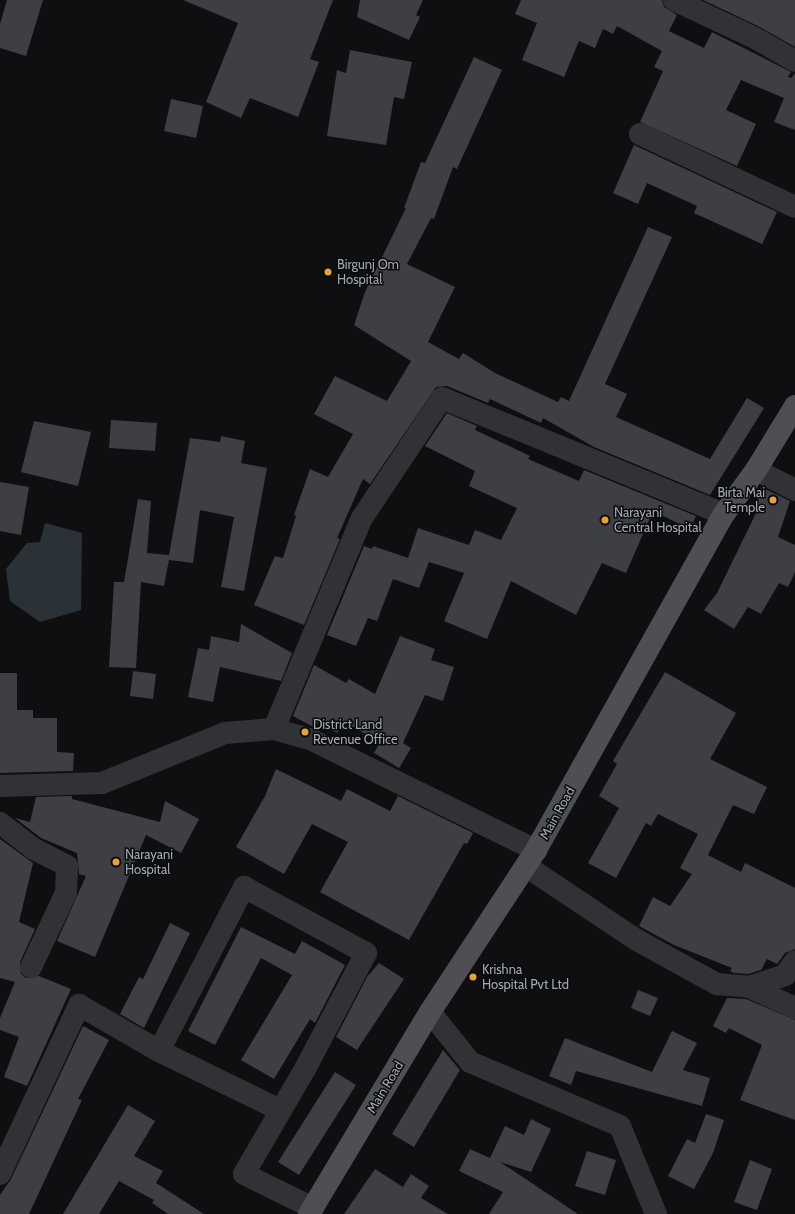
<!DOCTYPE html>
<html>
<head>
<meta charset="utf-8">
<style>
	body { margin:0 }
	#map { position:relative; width:795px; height:1214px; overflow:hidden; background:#0f0f11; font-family:Cabin,sans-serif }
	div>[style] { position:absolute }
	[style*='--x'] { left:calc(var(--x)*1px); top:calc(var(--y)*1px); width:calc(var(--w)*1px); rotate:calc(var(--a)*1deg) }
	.water>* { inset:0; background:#2a3238 }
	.building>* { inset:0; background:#3e3f44 }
	.minor>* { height:22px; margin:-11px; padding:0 11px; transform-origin:11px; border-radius:11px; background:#313235 }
	.tertiary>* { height:22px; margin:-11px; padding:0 11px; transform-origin:11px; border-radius:11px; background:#313235 }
	.primary>* { height:22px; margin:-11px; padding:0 11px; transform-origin:11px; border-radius:11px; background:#4d4f54 }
	.dots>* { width:11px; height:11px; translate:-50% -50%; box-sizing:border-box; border:2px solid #0a0b0c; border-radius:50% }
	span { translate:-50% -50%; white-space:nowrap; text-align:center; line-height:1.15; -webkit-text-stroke:3px #0a0b0c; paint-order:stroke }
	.poi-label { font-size:13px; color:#a1a7b1 }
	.left { translate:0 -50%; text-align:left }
	.right { translate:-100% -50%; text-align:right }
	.street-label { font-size:13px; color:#a1a7b1 }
</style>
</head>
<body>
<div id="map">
	<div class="water">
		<div style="clip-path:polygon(45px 523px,82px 533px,81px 610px,40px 622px,10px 601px,6px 569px,27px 543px,40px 542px)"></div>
	</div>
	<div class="building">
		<div style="clip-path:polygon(7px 0,43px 0,26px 56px,0 48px,0 24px)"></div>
		<div style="clip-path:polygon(183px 0,333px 0,310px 59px,319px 62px,298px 117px,250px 98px,241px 118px,206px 102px,238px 23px)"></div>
		<div style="clip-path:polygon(360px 0,423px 0,416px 15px,420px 17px,409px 40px,357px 17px)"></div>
		<div style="clip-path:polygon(521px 0,662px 0,664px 7px,677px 15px,669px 31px,704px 48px,712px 32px,791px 72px,788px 77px,791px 78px,795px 73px,795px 130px,774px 122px,784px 98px,741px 80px,726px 110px,756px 124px,737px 166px,640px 122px,663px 71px,654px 67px,662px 51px,617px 26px,613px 34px,603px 29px,595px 48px,579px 41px,564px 77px,522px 60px,537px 23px,515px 14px)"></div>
		<div style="clip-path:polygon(703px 0,795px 0,795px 47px,760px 27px)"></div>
		<div style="clip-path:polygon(350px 50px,412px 62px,404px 99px,394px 97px,386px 145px,327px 136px,337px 70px,346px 73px)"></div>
		<div style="clip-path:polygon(474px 57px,502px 70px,457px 169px,453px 167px,434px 219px,431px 218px,407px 264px,455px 287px,428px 342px,459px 359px,463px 353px,495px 373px,558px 402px,561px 397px,569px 401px,648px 227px,672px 237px,605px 384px,627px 394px,616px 417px,710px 459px,747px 398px,764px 408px,710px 495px,594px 447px,543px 418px,541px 423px,490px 399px,488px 403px,447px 386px,436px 387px,370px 484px,363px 479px,337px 538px,340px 539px,304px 625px,254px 605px,275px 556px,283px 558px,296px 516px,294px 515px,310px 469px,328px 477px,353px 434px,314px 414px,335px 376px,387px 401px,411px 361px,354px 325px,365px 292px,406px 208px,404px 208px,421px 162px,425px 163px)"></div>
		<div style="clip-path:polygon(171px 99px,203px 106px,196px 138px,164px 131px)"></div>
		<div style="clip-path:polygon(634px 145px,777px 212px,762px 244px,694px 213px,697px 206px,647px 183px,638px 204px,613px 193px)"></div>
		<div style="clip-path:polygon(447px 413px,477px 426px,475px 430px,530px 456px,528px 459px,579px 481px,584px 470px,696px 516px,690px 529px,653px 511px,626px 573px,602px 563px,576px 615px,511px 581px,487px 639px,444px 621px,464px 573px,429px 562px,419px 588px,393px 579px,377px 621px,368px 618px,356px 646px,327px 635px,364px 546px,372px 549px,373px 546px,408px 558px,418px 528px,469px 545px,475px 530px,501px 540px,517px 508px,469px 486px,475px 471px,425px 446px)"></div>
		<div style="clip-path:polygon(111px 420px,157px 423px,155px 451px,109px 448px)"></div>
		<div style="clip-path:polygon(34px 421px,91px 432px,78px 486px,21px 472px)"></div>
		<div style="clip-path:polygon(221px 436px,245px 441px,241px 463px,267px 468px,244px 591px,221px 587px,234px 517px,200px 510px,193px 563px,169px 560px,164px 586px,141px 582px,136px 668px,109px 667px,114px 582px,124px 582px,138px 499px,151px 501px,147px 553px,169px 555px,190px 438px,220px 442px)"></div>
		<div style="clip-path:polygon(0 482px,29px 487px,21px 535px,0 531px)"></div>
		<div style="clip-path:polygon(761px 487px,790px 501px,778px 537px,795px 545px,795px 572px,788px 587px,779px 583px,761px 614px,748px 607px,734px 629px,704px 610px,717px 593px,758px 509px,755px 508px)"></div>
		<div style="clip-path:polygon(241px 624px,292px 653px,281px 681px,220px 667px,213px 702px,188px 697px,198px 648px,209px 650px,211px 636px,239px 642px)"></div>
		<div style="clip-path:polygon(400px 636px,435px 649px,431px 660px,454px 667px,443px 701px,425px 695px,403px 743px,411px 748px,399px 768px,374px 753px,380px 742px,344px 722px,337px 733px,318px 722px,315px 728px,293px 716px,314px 665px,346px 683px,349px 679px,375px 694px)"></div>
		<div style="clip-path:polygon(133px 671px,156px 674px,153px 699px,130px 696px)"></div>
		<div style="clip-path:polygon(665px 672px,736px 713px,710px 759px,767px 787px,754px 814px,733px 805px,708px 855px,741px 872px,745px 863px,795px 888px,795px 949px,785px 953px,777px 964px,767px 959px,761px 970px,748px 974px,734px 973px,730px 971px,732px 968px,674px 945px,639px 926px,653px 897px,670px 906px,692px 874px,680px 868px,698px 834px,658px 814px,651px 826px,646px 823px,616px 878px,588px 863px,619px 808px,599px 796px,617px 764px,613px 761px)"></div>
		<div style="clip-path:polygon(0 673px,17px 673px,17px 710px,33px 710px,33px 718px,57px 718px,57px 752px,74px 753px,73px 771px,0 773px)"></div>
		<div style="clip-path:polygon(276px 769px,341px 801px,347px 789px,390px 811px,398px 796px,473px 833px,467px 844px,464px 843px,409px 940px,320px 892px,348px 842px,312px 824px,284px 874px,236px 847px,265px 796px)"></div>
		<div style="clip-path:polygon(72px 796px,72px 799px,160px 822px,165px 801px,199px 819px,181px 853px,146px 835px,95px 957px,57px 941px,86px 876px,79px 874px,77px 853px,41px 838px,15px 818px,30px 822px,36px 797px)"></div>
		<div style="clip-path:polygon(0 839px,33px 863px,19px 922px,35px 929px,20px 962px,21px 974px,26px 978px,39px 976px,71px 989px,27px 1086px,4px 1077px,19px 1037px,0 1030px,0 1018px,15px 982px,0 978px)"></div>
		<div style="clip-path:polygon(170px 923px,190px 933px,144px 1028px,120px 1014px,139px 977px,143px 979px)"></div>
		<div style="clip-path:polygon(241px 927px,295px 954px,302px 941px,345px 965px,315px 1023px,310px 1019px,274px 1079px,241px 1060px,292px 975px,261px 958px,215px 1045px,188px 1031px)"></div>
		<div style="clip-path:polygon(379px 963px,404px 979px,357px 1050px,336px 1037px,367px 977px)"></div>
		<div style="clip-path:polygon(638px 990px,658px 998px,650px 1016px,631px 1008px)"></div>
		<div style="clip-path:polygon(727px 998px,746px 999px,795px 1020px,795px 1120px,740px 1100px,762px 1045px,729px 1028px,726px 1033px,713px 1026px)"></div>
		<div style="clip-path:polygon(83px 1026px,109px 1040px,78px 1099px,82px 1100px,29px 1214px,0 1214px,0 1195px,11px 1179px)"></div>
		<div style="clip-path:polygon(672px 1031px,697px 1043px,683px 1070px,710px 1078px,702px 1106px,576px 1071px,571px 1085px,549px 1076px,565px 1038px,652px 1072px)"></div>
		<div style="clip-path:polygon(443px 1050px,460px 1070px,414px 1147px,392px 1134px)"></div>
		<div style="clip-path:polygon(335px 1072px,356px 1085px,299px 1175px,278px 1162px)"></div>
		<div style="clip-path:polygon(128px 1105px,155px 1121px,134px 1156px,163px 1171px,156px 1183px,204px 1214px,168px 1214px,152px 1203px,154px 1200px,119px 1181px,99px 1214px,63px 1214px)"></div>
		<div style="clip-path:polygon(706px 1114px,724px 1120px,713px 1153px,694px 1189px,668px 1176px,687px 1139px,695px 1143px)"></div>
		<div style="clip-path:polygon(531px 1119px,551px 1129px,531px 1172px,500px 1162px,578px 1214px,489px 1214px,503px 1192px,459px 1171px,470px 1149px,490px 1158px,505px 1126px,524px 1135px)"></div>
		<div style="clip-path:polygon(587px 1151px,616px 1160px,605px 1195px,575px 1186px)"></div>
		<div style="clip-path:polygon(750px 1160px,772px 1169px,757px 1210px,734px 1202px)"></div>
		<div style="clip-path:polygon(375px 1169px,403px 1187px,411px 1174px,429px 1186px,421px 1198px,448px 1214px,344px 1214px)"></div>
	</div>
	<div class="minor">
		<div style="--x:674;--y:0;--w:89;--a:25.1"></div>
		<div style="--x:755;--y:38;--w:46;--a:29.9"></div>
		<div style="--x:640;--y:134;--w:171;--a:25.2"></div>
		<div style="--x:274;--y:729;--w:229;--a:-67.4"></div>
		<div style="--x:362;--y:518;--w:144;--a:-56.3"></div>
		<div style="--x:442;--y:398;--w:305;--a:22.4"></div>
		<div style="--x:0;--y:823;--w:43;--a:37.4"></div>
		<div style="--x:34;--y:849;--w:37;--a:27"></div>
		<div style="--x:67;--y:866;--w:27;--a:92"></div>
		<div style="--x:66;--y:893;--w:82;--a:115.3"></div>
		<div style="--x:526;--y:866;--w:131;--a:33.8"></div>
		<div style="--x:635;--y:939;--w:94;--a:28.8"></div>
		<div style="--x:717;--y:984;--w:32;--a:5"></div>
		<div style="--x:749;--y:987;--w:38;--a:-18"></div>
		<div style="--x:785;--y:975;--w:17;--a:-54"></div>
		<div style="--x:749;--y:987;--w:51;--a:24.5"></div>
		<div style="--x:430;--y:1012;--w:64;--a:51.3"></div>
		<div style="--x:470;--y:1062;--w:163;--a:23.1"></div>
		<div style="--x:620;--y:1126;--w:95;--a:67.8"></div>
		<div style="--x:159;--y:1051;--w:185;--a:-62.6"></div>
		<div style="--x:244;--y:887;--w:139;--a:28.4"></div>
		<div style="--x:366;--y:953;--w:131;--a:117.7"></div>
		<div style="--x:305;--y:1069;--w:121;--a:120.2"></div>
		<div style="--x:244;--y:1174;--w:77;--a:26.2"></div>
		<div style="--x:0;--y:1174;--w:187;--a:-64.9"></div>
		<div style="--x:79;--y:1005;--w:92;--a:29.9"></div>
		<div style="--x:159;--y:1051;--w:135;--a:26"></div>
	</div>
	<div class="tertiary">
		<div style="--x:756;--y:470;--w:44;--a:27.1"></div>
		<div style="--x:0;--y:786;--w:102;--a:-1.7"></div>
		<div style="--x:102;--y:783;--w:133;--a:-22.1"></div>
		<div style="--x:225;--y:733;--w:49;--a:-4.7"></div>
		<div style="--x:274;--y:729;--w:40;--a:16"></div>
		<div style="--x:312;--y:740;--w:250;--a:26.2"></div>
	</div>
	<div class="primary">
		<div style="--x:309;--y:1214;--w:235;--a:-59.1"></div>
		<div style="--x:430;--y:1012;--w:194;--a:-56.8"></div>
		<div style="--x:536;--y:850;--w:385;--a:-60.8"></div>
		<div style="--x:724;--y:514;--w:54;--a:-54"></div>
		<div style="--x:756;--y:470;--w:75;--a:-58.6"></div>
	</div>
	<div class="dots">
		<div style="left:328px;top:272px;background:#e6a232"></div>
		<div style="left:773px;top:500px;background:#e6a232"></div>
		<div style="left:605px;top:520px;background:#e6a232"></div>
		<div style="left:305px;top:732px;background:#e6a232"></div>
		<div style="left:116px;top:862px;background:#e6a232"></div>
		<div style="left:473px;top:977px;background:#e6a232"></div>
	</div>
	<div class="poi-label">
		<span class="left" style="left:337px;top:272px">Birgunj Om<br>Hospital</span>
		<span class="right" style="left:765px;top:500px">Birta Mai<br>Temple</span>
		<span class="left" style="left:614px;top:520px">Narayani<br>Central Hospital</span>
		<span class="left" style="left:313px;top:732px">District Land<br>Revenue Office</span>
		<span class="left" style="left:125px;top:862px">Narayani<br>Hospital</span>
		<span class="left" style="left:482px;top:977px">Krishna<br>Hospital Pvt Ltd</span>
	</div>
	<div class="street-label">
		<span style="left:557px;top:813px;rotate:-61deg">Main Road</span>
		<span style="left:385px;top:1087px;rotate:-59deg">Main Road</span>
	</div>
</div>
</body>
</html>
